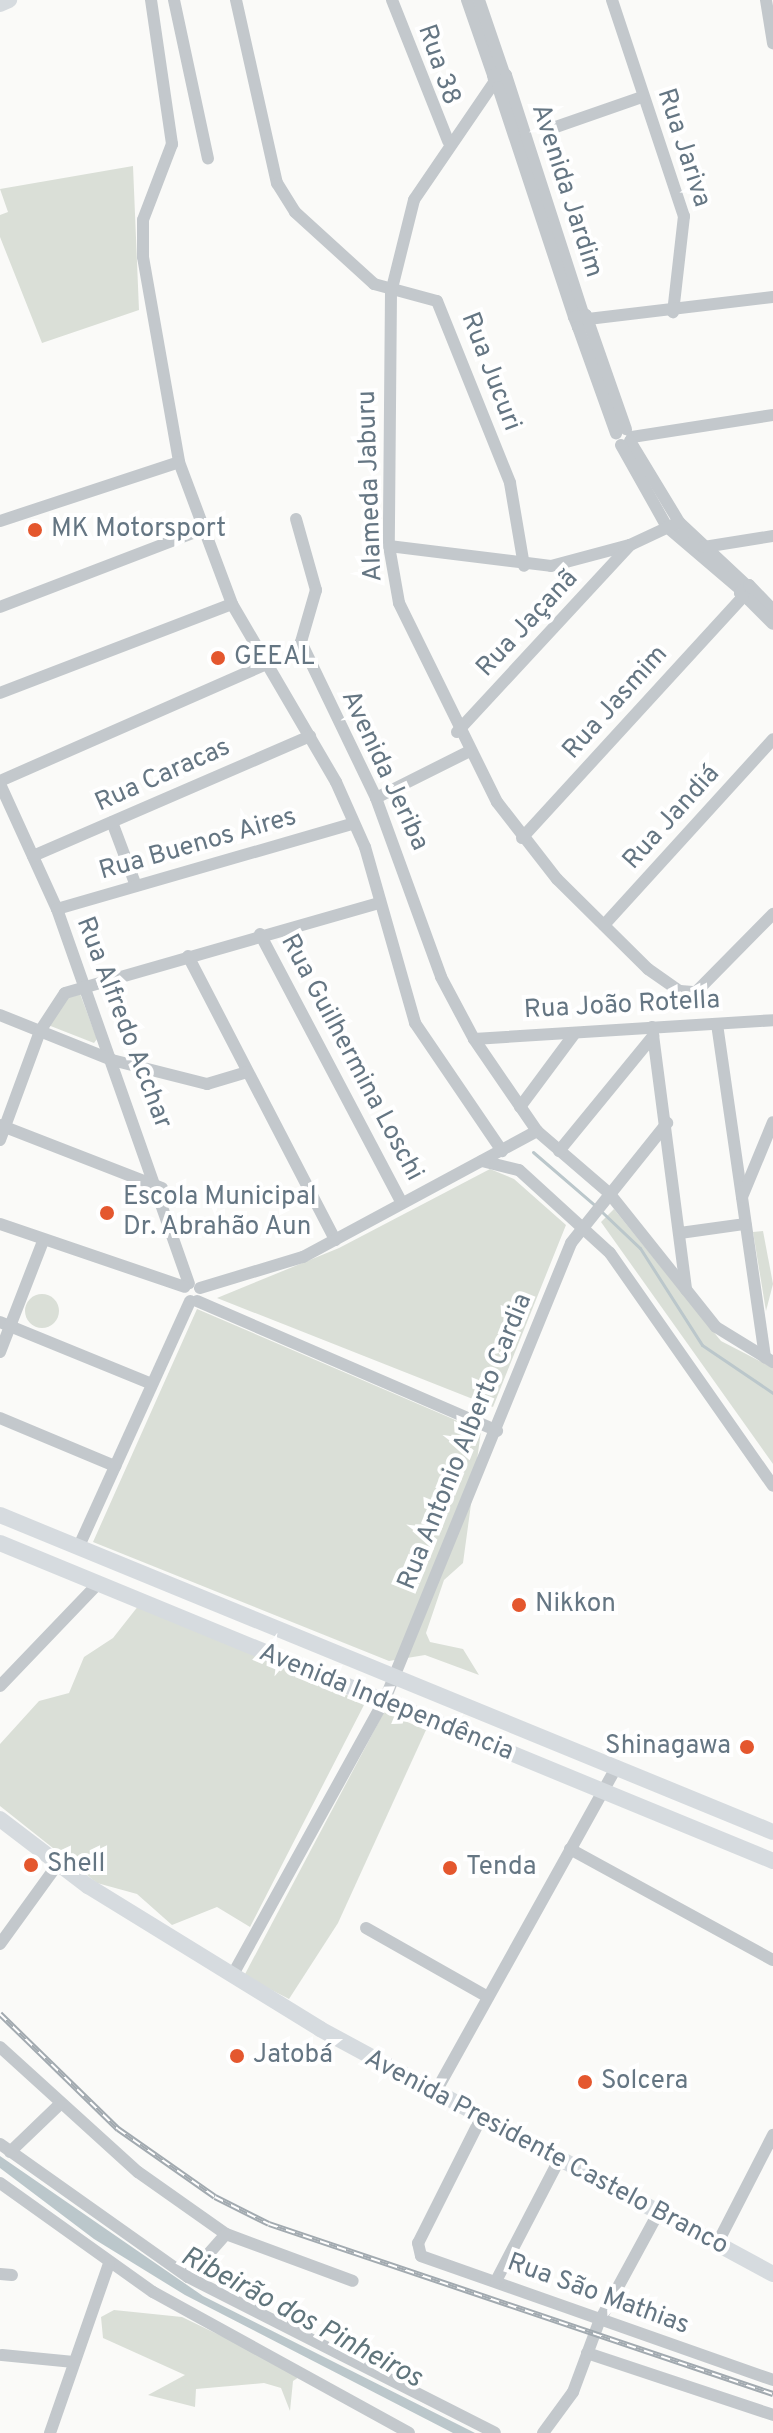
<!DOCTYPE html>
<html>
<head>
<meta charset="utf-8">
<style>
	body { margin:0 }
	#map { position:relative; width:773px; height:2433px; overflow:hidden; background:#fafaf8; font-family:Overpass,sans-serif }
	div>[style] { position:absolute }
	[style*='--x'] { left:calc(var(--x)*1px); top:calc(var(--y)*1px); width:calc(var(--w)*1px); rotate:calc(var(--a)*1deg) }
	.green>* { inset:0; background:#dadfd7 }
	.round { border-radius:50% }
	.water>* { inset:0; background:#bbc7cb }
	.stream>* { height:3px; margin:-1.5px; padding:0 1.5px; transform-origin:1.5px; border-radius:1.5px; background:#bbc7cb }
	.minor>* { height:12px; margin:-6px; padding:0 6px; transform-origin:6px; border-radius:6px; background:#c3c8cc }
	.major>* { height:16px; margin:-8px; padding:0 8px; transform-origin:8px; border-radius:8px; background:#d6dbdf }
	.rail>* { height:6px; margin-top:-3px; transform-origin:0; background:repeating-linear-gradient(90deg,#fff 0 9px,#a2aab0 0 18px); box-sizing:border-box; border-block:2px solid #a2aab0 }
	.dots>* { width:22px; height:22px; translate:-50% -50%; box-sizing:border-box; border:4px solid #fff; border-radius:50% }
	span { translate:-50% -50%; white-space:nowrap; text-align:center; line-height:1.15; -webkit-text-stroke:8px #fff; paint-order:stroke }
	.street-label { font-size:26px; color:#657683 }
	.poi-label { font-size:26px; color:#657683 }
	.left { translate:0 -50%; text-align:left }
	.right { translate:-100% -50%; text-align:right }
	.water-label { font-size:28px; color:#60757c; font-style:italic }
</style>
</head>
<body>
<div id="map">
	<div class="green">
		<div style="clip-path:polygon(133px 166px,139px 310px,42px 343px,0 237px,0 215px,8px 212px,0 189px)"></div>
		<div style="clip-path:polygon(79px 991px,97px 1039px,94px 1043px,48px 1025px,60px 1001px)"></div>
		<div style="clip-path:polygon(490px 1169px,514px 1179px,566px 1225px,493px 1407px,217px 1298px,339px 1248px)"></div>
		<div style="clip-path:polygon(614px 1209px,721px 1341px,773px 1368px,773px 1464px,601px 1222px)"></div>
		<div style="clip-path:polygon(763px 1231px,773px 1284px,766px 1311px,753px 1232px)"></div>
		<div class="round" style="left:25px;top:1294px;width:34px;height:34px"></div>
		<div style="clip-path:polygon(197px 1309px,481px 1431px,463px 1563px,444px 1580px,426px 1633px,430px 1642px,463px 1649px,479px 1675px,425px 1655px,389px 1661px,93px 1542px)"></div>
		<div style="clip-path:polygon(139px 1605px,365px 1703px,250px 1927px,217px 1907px,172px 1925px,137px 1894px,97px 1883px,0 1806px,0 1744px,39px 1701px,69px 1693px,84px 1657px,113px 1638px)"></div>
		<div style="clip-path:polygon(384px 1712px,426px 1730px,338px 1923px,289px 1999px,244px 1976px)"></div>
		<div style="clip-path:polygon(114px 2310px,182px 2317px,302px 2375px,293px 2381px,290px 2411px,281px 2388px,264px 2383px,196px 2389px,195px 2407px,148px 2395px,185px 2375px,103px 2338px,101px 2317px)"></div>
	</div>
	<div class="water">
		<div style="clip-path:polygon(0 2156px,203px 2296px,475px 2433px,453px 2433px,185px 2295px,94px 2239px,0 2168px)"></div>
	</div>
	<div class="stream">
		<div style="--x:533;--y:1152;--w:84;--a:40.7"></div>
		<div style="--x:602;--y:1212;--w:52;--a:43.5"></div>
		<div style="--x:640;--y:1248;--w:115;--a:57.4"></div>
		<div style="--x:702;--y:1345;--w:86;--a:34.1"></div>
	</div>
	<div class="minor">
		<div style="--x:151;--y:0;--w:146;--a:81.7"></div>
		<div style="--x:172;--y:144;--w:81;--a:110.9"></div>
		<div style="--x:143;--y:220;--w:37;--a:90"></div>
		<div style="--x:143;--y:257;--w:208;--a:80"></div>
		<div style="--x:179;--y:462;--w:152;--a:69.5"></div>
		<div style="--x:232;--y:604;--w:206;--a:59.7"></div>
		<div style="--x:336;--y:782;--w:71;--a:66"></div>
		<div style="--x:365;--y:847;--w:183;--a:74.1"></div>
		<div style="--x:415;--y:1023;--w:155;--a:55.8"></div>
		<div style="--x:174;--y:0;--w:162;--a:77.9"></div>
		<div style="--x:236;--y:0;--w:188;--a:77.4"></div>
		<div style="--x:277;--y:183;--w:34;--a:58"></div>
		<div style="--x:295;--y:212;--w:107;--a:42.3"></div>
		<div style="--x:374;--y:284;--w:65;--a:15.1"></div>
		<div style="--x:437;--y:301;--w:196;--a:68.1"></div>
		<div style="--x:510;--y:483;--w:84;--a:80.4"></div>
		<div style="--x:392;--y:0;--w:152;--a:68.3"></div>
		<div style="--x:467;--y:0;--w:79;--a:70.9"></div>
		<div style="--x:479;--y:0;--w:77;--a:71.1"></div>
		<div style="--x:612;--y:0;--w:228;--a:71.6"></div>
		<div style="--x:684;--y:216;--w:97;--a:96.5"></div>
		<div style="--x:766;--y:0;--w:44;--a:80.8"></div>
		<div style="--x:507;--y:82;--w:13;--a:162"></div>
		<div style="--x:495;--y:86;--w:11;--a:-100"></div>
		<div style="--x:493;--y:75;--w:13;--a:0"></div>
		<div style="--x:506;--y:75;--w:250;--a:72.1"></div>
		<div style="--x:493;--y:84;--w:140;--a:124.3"></div>
		<div style="--x:414;--y:200;--w:95;--a:104"></div>
		<div style="--x:391;--y:292;--w:254;--a:90.5"></div>
		<div style="--x:389;--y:546;--w:58;--a:80"></div>
		<div style="--x:399;--y:603;--w:222;--a:63.8"></div>
		<div style="--x:497;--y:802;--w:98;--a:52.1"></div>
		<div style="--x:557;--y:879;--w:128;--a:44.7"></div>
		<div style="--x:648;--y:969;--w:39;--a:35"></div>
		<div style="--x:680;--y:991;--w:16;--a:4"></div>
		<div style="--x:696;--y:992;--w:110;--a:-45.4"></div>
		<div style="--x:498;--y:87;--w:242;--a:71.7"></div>
		<div style="--x:550;--y:129;--w:97;--a:-19.2"></div>
		<div style="--x:588;--y:319;--w:186;--a:-6.8"></div>
		<div style="--x:587;--y:323;--w:10;--a:156"></div>
		<div style="--x:578;--y:327;--w:11;--a:-112"></div>
		<div style="--x:574;--y:317;--w:12;--a:-9"></div>
		<div style="--x:586;--y:315;--w:121;--a:70.7"></div>
		<div style="--x:578;--y:327;--w:113;--a:70.3"></div>
		<div style="--x:632;--y:437;--w:143;--a:-8.9"></div>
		<div style="--x:630;--y:441;--w:95;--a:58.8"></div>
		<div style="--x:679;--y:522;--w:92;--a:43.2"></div>
		<div style="--x:621;--y:445;--w:94;--a:60.7"></div>
		<div style="--x:667;--y:527;--w:97;--a:40.4"></div>
		<div style="--x:296;--y:519;--w:74;--a:74.3"></div>
		<div style="--x:316;--y:590;--w:54;--a:106.1"></div>
		<div style="--x:301;--y:642;--w:173;--a:64.3"></div>
		<div style="--x:376;--y:798;--w:190;--a:70"></div>
		<div style="--x:441;--y:977;--w:70;--a:62"></div>
		<div style="--x:474;--y:1039;--w:112;--a:55.6"></div>
		<div style="--x:537;--y:1131;--w:95;--a:40.7"></div>
		<div style="--x:609;--y:1193;--w:171;--a:51.4"></div>
		<div style="--x:716;--y:1327;--w:67;--a:31.6"></div>
		<div style="--x:0;--y:521;--w:188;--a:-18.2"></div>
		<div style="--x:389;--y:546;--w:163;--a:7"></div>
		<div style="--x:551;--y:566;--w:82;--a:-14.9"></div>
		<div style="--x:630;--y:545;--w:54;--a:-25.1"></div>
		<div style="--x:704;--y:547;--w:70;--a:-9.1"></div>
		<div style="--x:754;--y:591;--w:10;--a:127"></div>
		<div style="--x:748;--y:599;--w:10;--a:-143"></div>
		<div style="--x:740;--y:593;--w:12;--a:-42"></div>
		<div style="--x:749;--y:585;--w:35;--a:46"></div>
		<div style="--x:748;--y:599;--w:35;--a:45"></div>
		<div style="--x:0;--y:607;--w:217;--a:-21"></div>
		<div style="--x:0;--y:693;--w:248;--a:-21"></div>
		<div style="--x:457;--y:732;--w:255;--a:-47.2"></div>
		<div style="--x:0;--y:781;--w:294;--a:-23.7"></div>
		<div style="--x:0;--y:784;--w:137;--a:65.5"></div>
		<div style="--x:57;--y:909;--w:397;--a:70.6"></div>
		<div style="--x:376;--y:798;--w:103;--a:-26.6"></div>
		<div style="--x:112;--y:822;--w:68;--a:69.4"></div>
		<div style="--x:522;--y:838;--w:327;--a:-47.5"></div>
		<div style="--x:33;--y:856;--w:302;--a:-23.4"></div>
		<div style="--x:57;--y:909;--w:307;--a:-16.1"></div>
		<div style="--x:604;--y:925;--w:251;--a:-47.7"></div>
		<div style="--x:260;--y:934;--w:304;--a:62.2"></div>
		<div style="--x:188;--y:956;--w:320;--a:62.6"></div>
		<div style="--x:0;--y:1015;--w:121;--a:21.9"></div>
		<div style="--x:112;--y:1060;--w:98;--a:14.2"></div>
		<div style="--x:207;--y:1084;--w:42;--a:-16.7"></div>
		<div style="--x:717;--y:1024;--w:337;--a:81.8"></div>
		<div style="--x:652;--y:1027;--w:265;--a:82.6"></div>
		<div style="--x:474;--y:1039;--w:300;--a:-3.6"></div>
		<div style="--x:520;--y:1107;--w:92;--a:-53.4"></div>
		<div style="--x:0;--y:1125;--w:174;--a:21.3"></div>
		<div style="--x:0;--y:1140;--w:116;--a:-69.8"></div>
		<div style="--x:40;--y:1031;--w:45;--a:-56.7"></div>
		<div style="--x:65;--y:993;--w:323;--a:-16"></div>
		<div style="--x:559;--y:1151;--w:149;--a:-50.7"></div>
		<div style="--x:482;--y:1161;--w:38;--a:14"></div>
		<div style="--x:519;--y:1170;--w:123;--a:42.4"></div>
		<div style="--x:610;--y:1253;--w:284;--a:55"></div>
		<div style="--x:742;--y:1197;--w:81;--a:-67.5"></div>
		<div style="--x:0;--y:1224;--w:195;--a:18.8"></div>
		<div style="--x:680;--y:1233;--w:66;--a:-7.9"></div>
		<div style="--x:200;--y:1288;--w:108;--a:-16.8"></div>
		<div style="--x:303;--y:1257;--w:266;--a:-28.3"></div>
		<div style="--x:197;--y:1301;--w:327;--a:23.4"></div>
		<div style="--x:0;--y:1322;--w:164;--a:22.2"></div>
		<div style="--x:0;--y:1352;--w:119;--a:-68.8"></div>
		<div style="--x:0;--y:1418;--w:125;--a:22.7"></div>
		<div style="--x:79;--y:1546;--w:269;--a:-65.6"></div>
		<div style="--x:0;--y:1686;--w:140;--a:-46.2"></div>
		<div style="--x:570;--y:1849;--w:231;--a:28.7"></div>
		<div style="--x:366;--y:1928;--w:140;--a:29.5"></div>
		<div style="--x:0;--y:1944;--w:99;--a:-54.1"></div>
		<div style="--x:232;--y:1976;--w:316;--a:-61.1"></div>
		<div style="--x:385;--y:1699;--w:492;--a:-67.8"></div>
		<div style="--x:571;--y:1243;--w:154;--a:-51.3"></div>
		<div style="--x:0;--y:2047;--w:186;--a:42.2"></div>
		<div style="--x:138;--y:2172;--w:108;--a:35.2"></div>
		<div style="--x:226;--y:2234;--w:135;--a:20.3"></div>
		<div style="--x:435;--y:2093;--w:374;--a:-60.9"></div>
		<div style="--x:481;--y:2118;--w:140;--a:116.7"></div>
		<div style="--x:418;--y:2243;--w:13;--a:77"></div>
		<div style="--x:421;--y:2256;--w:373;--a:19.4"></div>
		<div style="--x:0;--y:2144;--w:230;--a:35.3"></div>
		<div style="--x:188;--y:2277;--w:344;--a:26.9"></div>
		<div style="--x:10;--y:2152;--w:68;--a:-43.8"></div>
		<div style="--x:0;--y:2183;--w:188;--a:35.5"></div>
		<div style="--x:153;--y:2292;--w:292;--a:28.8"></div>
		<div style="--x:716;--y:2246;--w:125;--a:-62.8"></div>
		<div style="--x:0;--y:2274;--w:12;--a:5"></div>
		<div style="--x:188;--y:2277;--w:57;--a:-48.5"></div>
		<div style="--x:496;--y:2281;--w:136;--a:-62.5"></div>
		<div style="--x:587;--y:2353;--w:196;--a:18.4"></div>
		<div style="--x:2;--y:2355;--w:72;--a:5.6"></div>
		<div style="--x:50;--y:2433;--w:179;--a:-70.8"></div>
		<div style="--x:543;--y:2433;--w:51;--a:-53.8"></div>
		<div style="--x:573;--y:2392;--w:75;--a:-69.6"></div>
		<div style="--x:599;--y:2322;--w:122;--a:-61.5"></div>
	</div>
	<div class="major">
		<div style="--x:0;--y:4;--w:10;--a:-24"></div>
		<div style="--x:0;--y:1515;--w:835;--a:22.3"></div>
		<div style="--x:0;--y:1543;--w:836;--a:22.36"></div>
		<div style="--x:0;--y:1819;--w:111;--a:37.3"></div>
		<div style="--x:88;--y:1886;--w:273;--a:31.6"></div>
		<div style="--x:320;--y:2029;--w:515;--a:28.41"></div>
	</div>
	<div class="rail">
		<div style="--x:0;--y:2014;--w:165;--a:44.3"></div>
		<div style="--x:118;--y:2129;--w:118;--a:35"></div>
		<div style="--x:215;--y:2197;--w:60;--a:26.6"></div>
		<div style="--x:269;--y:2224;--w:532;--a:18.64"></div>
	</div>
	<div class="dots">
		<div style="left:35px;top:530px;background:#e4572e"></div>
		<div style="left:218px;top:658px;background:#e4572e"></div>
		<div style="left:107px;top:1213px;background:#e4572e"></div>
		<div style="left:519px;top:1605px;background:#e4572e"></div>
		<div style="left:747px;top:1747px;background:#e4572e"></div>
		<div style="left:31px;top:1865px;background:#e4572e"></div>
		<div style="left:450px;top:1868px;background:#e4572e"></div>
		<div style="left:237px;top:2056px;background:#e4572e"></div>
		<div style="left:585px;top:2082px;background:#e4572e"></div>
	</div>
	<div class="street-label">
		<span style="left:438px;top:65px;rotate:71deg">Rua 38</span>
		<span style="left:683px;top:148px;rotate:72deg">Rua Jariva</span>
		<span style="left:566px;top:191px;rotate:72deg">Avenida Jardim</span>
		<span style="left:490px;top:372px;rotate:69deg">Rua Jucuri</span>
		<span style="left:371px;top:486px;rotate:-92deg">Alameda Jaburu</span>
		<span style="left:528px;top:624px;rotate:-47deg">Rua Jaçanã</span>
		<span style="left:616px;top:703px;rotate:-48deg">Rua Jasmim</span>
		<span style="left:384px;top:771px;rotate:65deg">Avenida Jeriba</span>
		<span style="left:163px;top:776px;rotate:-24deg">Rua Caracas</span>
		<span style="left:672px;top:818px;rotate:-48deg">Rua Jandiá</span>
		<span style="left:198px;top:845px;rotate:-16deg">Rua Buenos Aires</span>
		<span style="left:622px;top:1006px;rotate:-3deg">Rua João Rotella</span>
		<span style="left:123px;top:1023px;rotate:69deg">Rua Alfredo Acchar</span>
		<span style="left:351px;top:1058px;rotate:62deg">Rua Guilhermina Loschi</span>
		<span style="left:466px;top:1442px;rotate:-68deg">Rua Antonio Alberto Cardia</span>
		<span style="left:386px;top:1703px;rotate:22deg">Avenida Independência</span>
		<span style="left:546px;top:2153px;rotate:28deg">Avenida Presidente Castelo Branco</span>
		<span style="left:598px;top:2295px;rotate:20deg">Rua São Mathias</span>
	</div>
	<div class="poi-label">
		<span class="left" style="left:51px;top:530px">MK Motorsport</span>
		<span class="left" style="left:234px;top:658px">GEEAL</span>
		<span class="left" style="left:123px;top:1213px">Escola Municipal<br>Dr. Abrahão Aun</span>
		<span class="left" style="left:535px;top:1605px">Nikkon</span>
		<span class="right" style="left:731px;top:1747px">Shinagawa</span>
		<span class="left" style="left:47px;top:1865px">Shell</span>
		<span class="left" style="left:466px;top:1868px">Tenda</span>
		<span class="left" style="left:253px;top:2056px">Jatobá</span>
		<span class="left" style="left:601px;top:2082px">Solcera</span>
	</div>
	<div class="water-label">
		<span style="left:301px;top:2318px;rotate:28deg">Ribeirão dos Pinheiros</span>
	</div>
</div>
</body>
</html>
